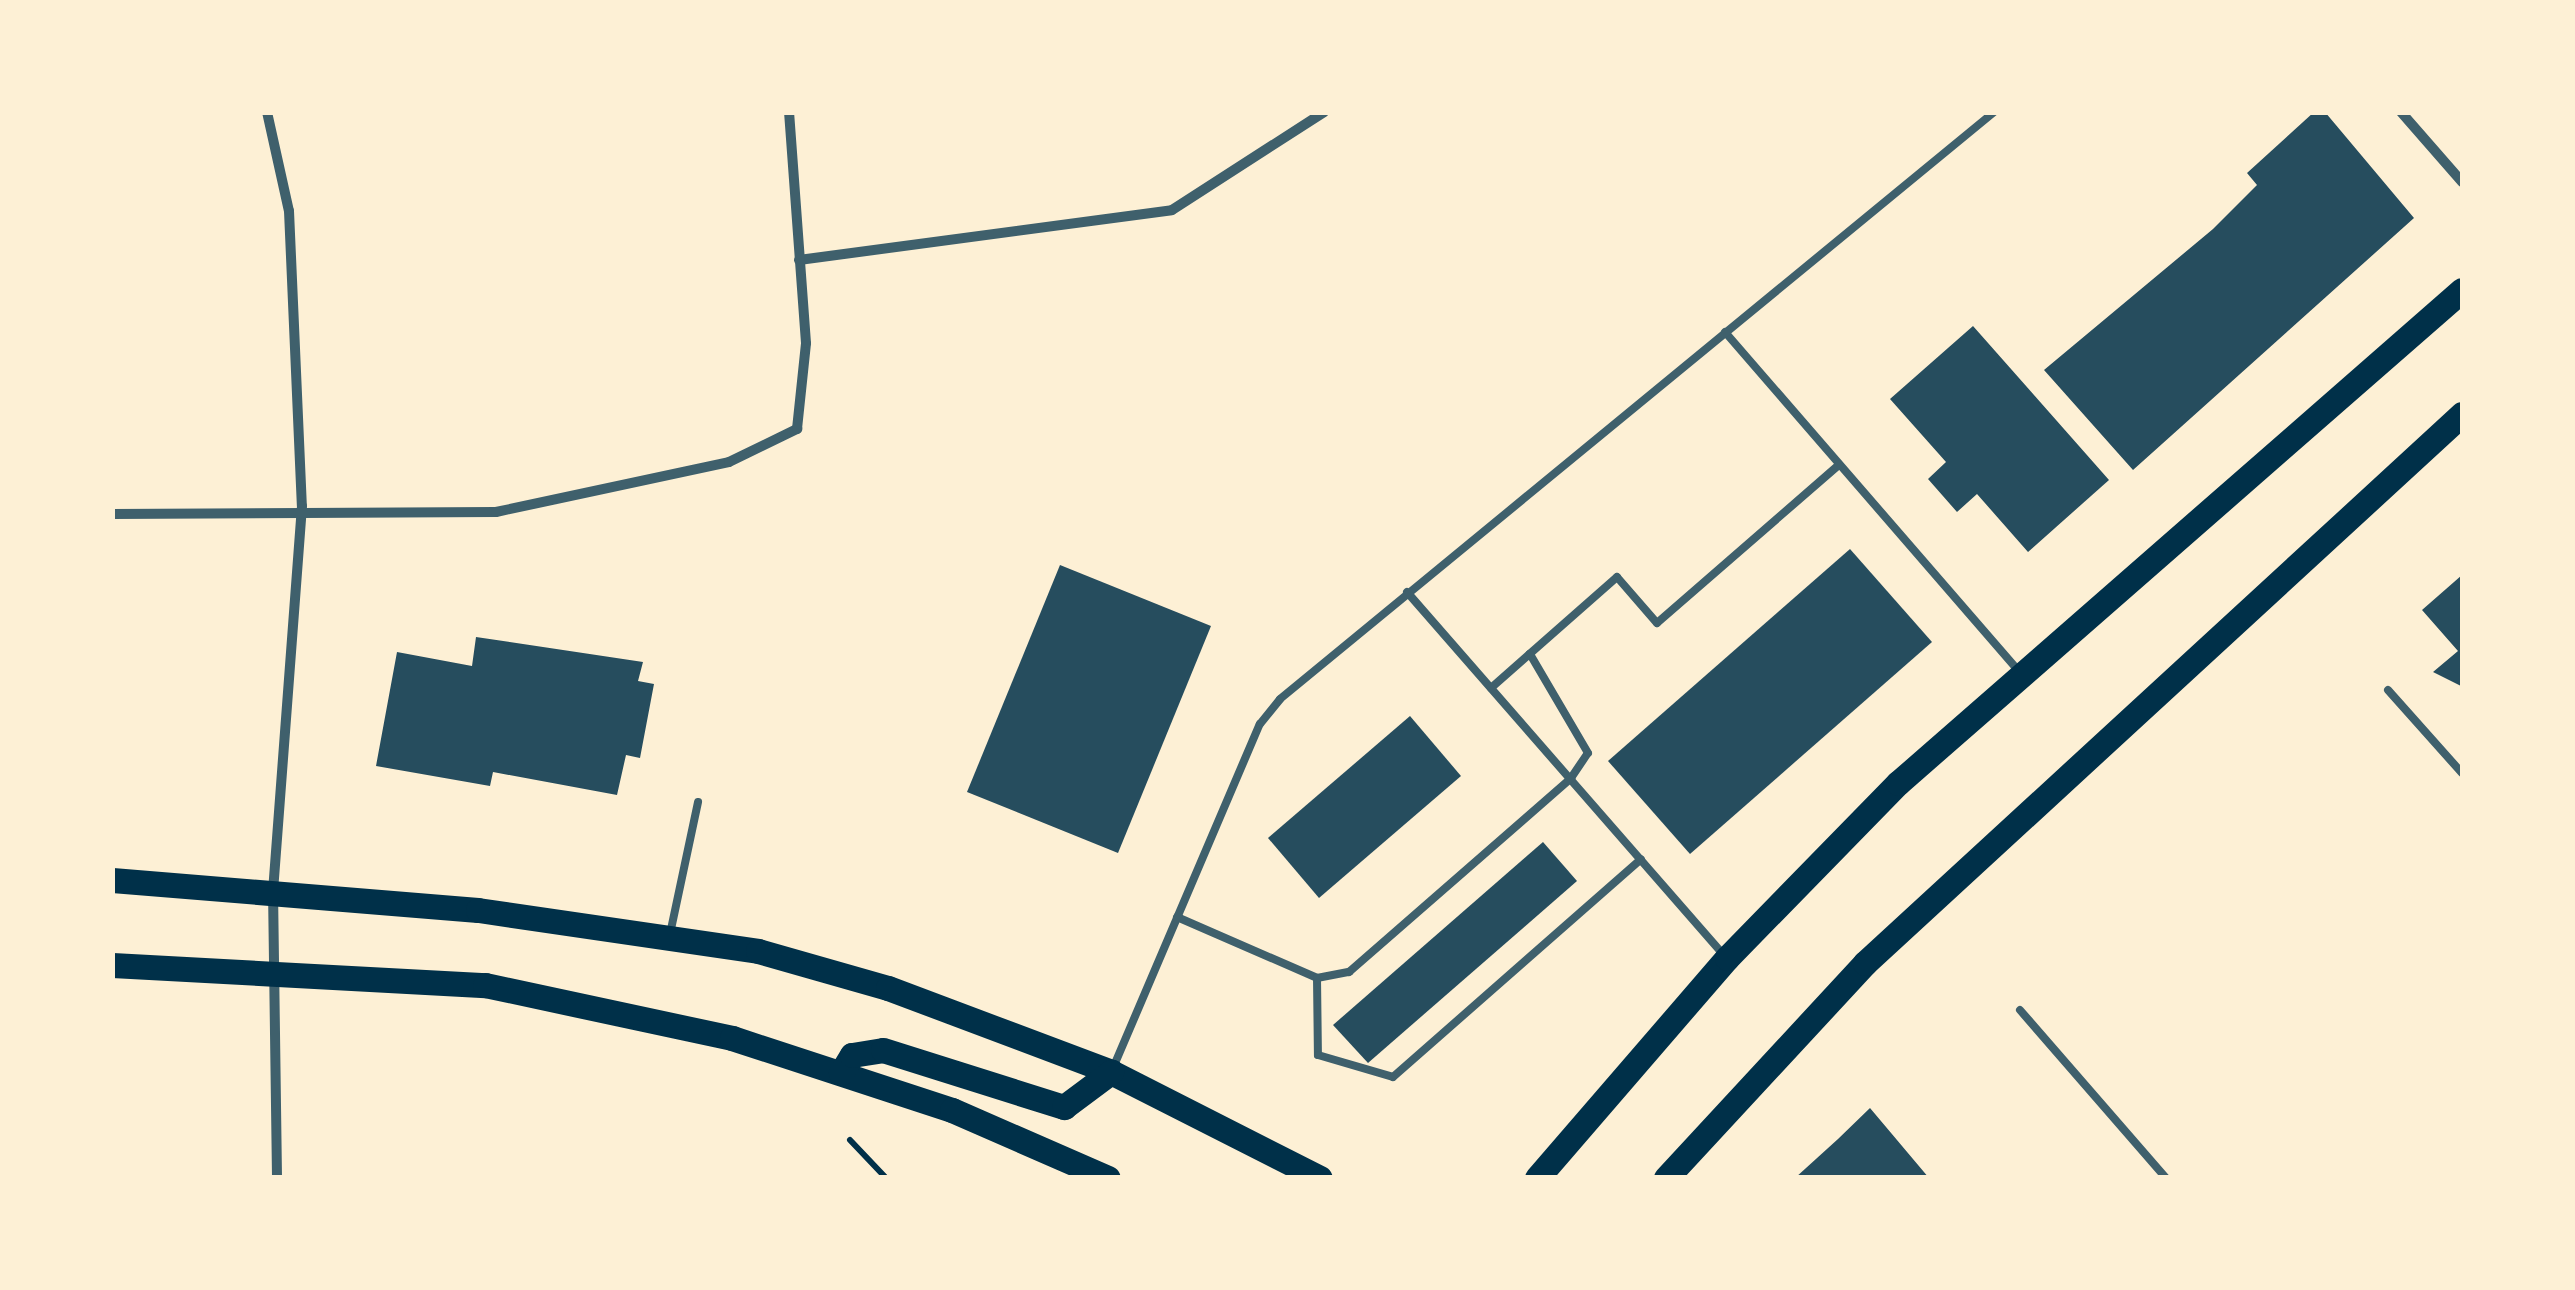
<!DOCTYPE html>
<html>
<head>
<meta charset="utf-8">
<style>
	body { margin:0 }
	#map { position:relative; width:2575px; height:1290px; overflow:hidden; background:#fdf0d5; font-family:"Titillium Web",sans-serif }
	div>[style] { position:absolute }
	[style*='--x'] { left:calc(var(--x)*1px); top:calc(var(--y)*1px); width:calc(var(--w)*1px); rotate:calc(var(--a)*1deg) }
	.building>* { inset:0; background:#264d5e }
	.path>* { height:6px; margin:-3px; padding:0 3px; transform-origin:3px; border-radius:3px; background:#003049 }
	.service>* { height:8px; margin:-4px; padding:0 4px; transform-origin:4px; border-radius:4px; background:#3f606c }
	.minor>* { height:10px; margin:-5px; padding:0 5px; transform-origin:5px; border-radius:5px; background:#3f606c }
	.primary>* { height:25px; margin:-12.5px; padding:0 12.5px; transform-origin:12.5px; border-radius:12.5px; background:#003049 }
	span { translate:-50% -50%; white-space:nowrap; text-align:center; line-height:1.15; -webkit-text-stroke:10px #fdf0d5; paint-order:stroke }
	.frame { position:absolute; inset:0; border:115px solid #fdf0d5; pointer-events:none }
</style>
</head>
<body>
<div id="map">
	<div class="building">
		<div style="clip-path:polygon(2314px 112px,2325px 112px,2414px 218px,2133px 470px,2044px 370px,2213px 229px,2257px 185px,2247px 173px)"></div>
		<div style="clip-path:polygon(1973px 326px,2109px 480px,2028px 552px,1977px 494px,1957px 512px,1928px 479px,1946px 462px,1890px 399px)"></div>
		<div style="clip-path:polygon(1850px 549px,1932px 642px,1690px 854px,1608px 761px)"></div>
		<div style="clip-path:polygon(1060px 565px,1211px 626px,1118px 853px,967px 792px)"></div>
		<div style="clip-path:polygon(2462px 575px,2462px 685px,2461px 686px,2433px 672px,2458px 651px,2422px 610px)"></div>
		<div style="clip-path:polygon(476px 637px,643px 662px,638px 681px,654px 684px,640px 758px,626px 755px,617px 795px,493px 772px,490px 786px,376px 766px,397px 652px,472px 666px)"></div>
		<div style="clip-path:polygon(1410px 716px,1461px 776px,1319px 898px,1268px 838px)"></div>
		<div style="clip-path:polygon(1543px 842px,1577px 881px,1368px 1063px,1333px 1025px)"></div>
		<div style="clip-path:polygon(1870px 1108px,1929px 1178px,1795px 1178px,1838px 1139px)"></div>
	</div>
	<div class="path">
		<div style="--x:850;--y:1140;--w:52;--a:46.5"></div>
	</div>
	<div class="service">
		<div style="--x:1725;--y:332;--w:450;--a:49.1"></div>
		<div style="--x:1407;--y:592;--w:482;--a:48.9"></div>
		<div style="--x:1491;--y:688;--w:168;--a:-41.4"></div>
		<div style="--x:1617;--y:577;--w:61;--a:49"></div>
		<div style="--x:1657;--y:623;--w:241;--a:-41"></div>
		<div style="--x:2388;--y:690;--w:111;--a:48.3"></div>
		<div style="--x:1177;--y:917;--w:153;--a:23.5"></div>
		<div style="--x:1317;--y:978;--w:33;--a:-11"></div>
		<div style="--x:1349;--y:972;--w:295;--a:-41.1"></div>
		<div style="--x:1571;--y:778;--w:30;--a:-56"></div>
		<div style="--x:1588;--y:753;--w:115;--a:-120.4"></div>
		<div style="--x:670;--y:934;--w:135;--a:-78"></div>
		<div style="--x:1317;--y:978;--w:77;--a:89.3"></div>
		<div style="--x:1318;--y:1055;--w:78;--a:16.3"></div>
		<div style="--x:1393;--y:1077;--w:330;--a:-41.3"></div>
		<div style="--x:2020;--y:1010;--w:223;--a:49"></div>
		<div style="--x:1113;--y:1068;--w:374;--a:-66.9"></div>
		<div style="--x:1260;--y:724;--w:32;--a:-51"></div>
		<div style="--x:1280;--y:699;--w:924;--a:-39.42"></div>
	</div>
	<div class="minor">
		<div style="--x:267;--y:112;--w:101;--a:77.5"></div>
		<div style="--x:289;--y:211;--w:295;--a:87.5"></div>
		<div style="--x:302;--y:506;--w:385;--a:94.3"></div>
		<div style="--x:273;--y:890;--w:288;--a:89.2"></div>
		<div style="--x:2401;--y:112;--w:93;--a:48.9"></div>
		<div style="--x:799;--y:260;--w:376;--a:-7.6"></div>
		<div style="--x:1172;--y:210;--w:181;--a:-32.8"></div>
		<div style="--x:112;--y:514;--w:384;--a:-0.3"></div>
		<div style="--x:496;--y:512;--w:238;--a:-12.1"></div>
		<div style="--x:729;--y:462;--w:76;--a:-25.9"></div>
		<div style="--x:797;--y:429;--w:86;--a:-84"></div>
		<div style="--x:806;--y:343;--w:232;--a:-94.2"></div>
	</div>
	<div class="primary">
		<div style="--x:112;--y:880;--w:367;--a:4.7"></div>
		<div style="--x:478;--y:910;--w:283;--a:8.3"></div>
		<div style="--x:758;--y:951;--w:135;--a:15.9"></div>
		<div style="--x:888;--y:988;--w:238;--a:20.6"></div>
		<div style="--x:1111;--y:1072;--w:234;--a:26.9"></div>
		<div style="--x:112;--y:965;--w:374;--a:3.1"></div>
		<div style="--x:485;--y:985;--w:253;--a:12.1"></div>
		<div style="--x:732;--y:1038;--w:231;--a:18.1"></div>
		<div style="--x:952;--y:1110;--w:170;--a:23.6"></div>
		<div style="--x:841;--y:1073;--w:21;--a:-59"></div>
		<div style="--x:852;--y:1055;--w:31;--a:-9"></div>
		<div style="--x:883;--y:1050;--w:190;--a:17.5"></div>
		<div style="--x:1064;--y:1107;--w:59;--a:-36.7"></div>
		<div style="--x:1537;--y:1178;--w:291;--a:-49.2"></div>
		<div style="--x:1727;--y:958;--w:245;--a:-45.7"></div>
		<div style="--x:1898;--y:783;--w:749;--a:-41.16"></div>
		<div style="--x:1666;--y:1178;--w:293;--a:-47.2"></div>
		<div style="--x:1865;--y:963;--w:811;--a:-42.6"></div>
	</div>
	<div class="frame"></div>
</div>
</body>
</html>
